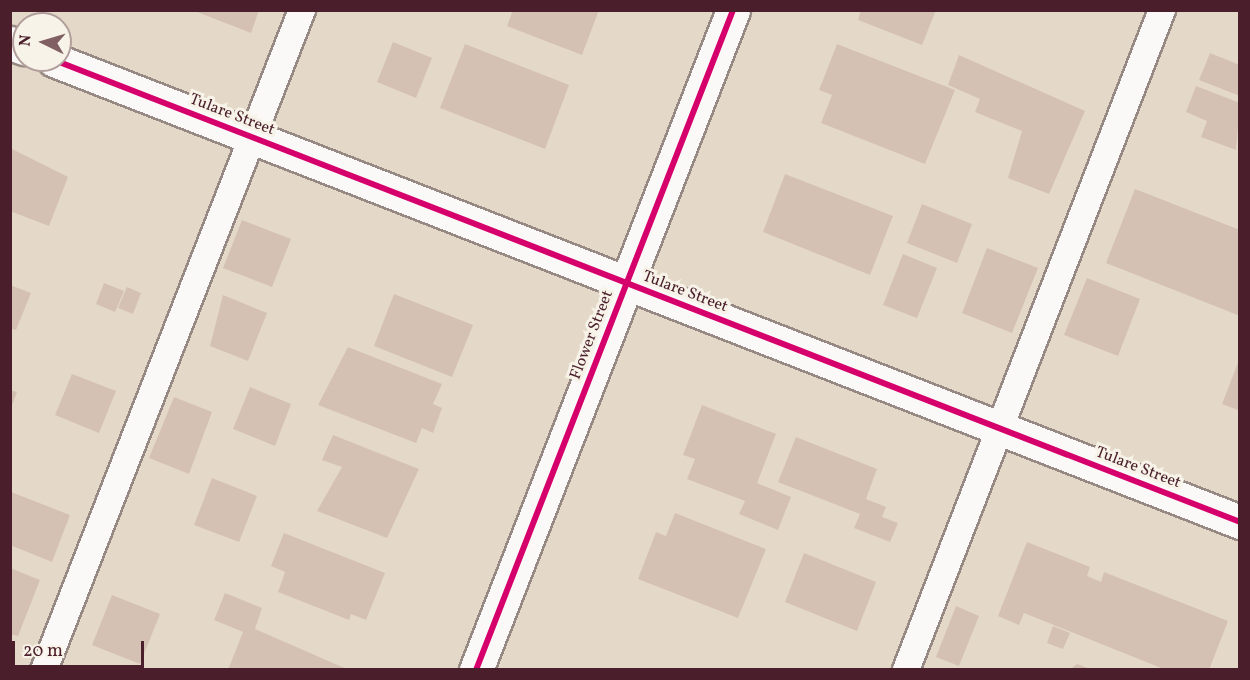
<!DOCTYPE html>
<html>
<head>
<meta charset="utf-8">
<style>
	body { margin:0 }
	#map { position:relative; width:1250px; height:680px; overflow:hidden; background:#e4d9c8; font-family:Vollkorn,serif }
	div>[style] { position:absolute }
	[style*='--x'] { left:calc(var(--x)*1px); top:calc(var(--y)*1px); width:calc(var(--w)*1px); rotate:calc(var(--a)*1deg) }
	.building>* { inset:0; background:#d5c1b3 }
	.roads { filter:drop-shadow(2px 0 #968983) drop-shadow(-2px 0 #968983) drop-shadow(0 2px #968983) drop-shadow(0 -2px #968983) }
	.service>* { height:26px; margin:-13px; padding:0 13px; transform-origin:13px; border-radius:13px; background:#fbf9f7 }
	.minor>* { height:33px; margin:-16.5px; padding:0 16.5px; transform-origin:16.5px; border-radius:16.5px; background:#fbf9f7 }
	.cycleway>* { height:6px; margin:-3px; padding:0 3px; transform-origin:3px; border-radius:3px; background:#d6006c }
	span { translate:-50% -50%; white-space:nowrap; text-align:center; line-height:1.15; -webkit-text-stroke:6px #f7f3e8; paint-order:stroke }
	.street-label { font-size:16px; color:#4a1f2b }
	.frame { position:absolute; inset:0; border:12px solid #4a1f2b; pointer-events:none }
	.north { position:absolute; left:12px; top:12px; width:60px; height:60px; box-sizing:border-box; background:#f7f3e8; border:2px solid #b29e9c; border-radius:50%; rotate:275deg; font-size:16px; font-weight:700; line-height:24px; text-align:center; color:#4a1f2b }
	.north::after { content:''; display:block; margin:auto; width:21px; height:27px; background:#806062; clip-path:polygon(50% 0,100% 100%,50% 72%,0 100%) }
	.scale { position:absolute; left:12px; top:641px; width:132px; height:27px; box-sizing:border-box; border:3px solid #4a1f2b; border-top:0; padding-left:8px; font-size:18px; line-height:21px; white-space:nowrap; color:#4a1f2b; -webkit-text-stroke:4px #f7f3e8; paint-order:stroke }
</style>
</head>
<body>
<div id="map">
	<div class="building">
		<div style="clip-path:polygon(192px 10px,259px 10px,251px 33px)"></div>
		<div style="clip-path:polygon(513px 10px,599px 10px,582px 55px,507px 26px)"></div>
		<div style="clip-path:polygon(861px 10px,936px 10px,922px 45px,858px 20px)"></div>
		<div style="clip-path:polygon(393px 42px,432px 58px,416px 98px,377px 82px)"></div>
		<div style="clip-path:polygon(465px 44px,569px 85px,545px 149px,440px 108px)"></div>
		<div style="clip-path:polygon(837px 44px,955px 90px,925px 164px,821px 123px,832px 95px,819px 90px)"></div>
		<div style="clip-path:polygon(1210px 53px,1240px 65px,1240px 96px,1199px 80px)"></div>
		<div style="clip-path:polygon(959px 55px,1085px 111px,1049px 194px,1008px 178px,1022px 131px,975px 112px,980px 99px,948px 85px)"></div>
		<div style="clip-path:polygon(1196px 86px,1240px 103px,1236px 150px,1201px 137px,1207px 121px,1186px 112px)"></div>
		<div style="clip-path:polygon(10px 148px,68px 177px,49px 226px,10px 211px)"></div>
		<div style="clip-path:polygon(785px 174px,893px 216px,870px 275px,763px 232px)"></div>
		<div style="clip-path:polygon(1135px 189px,1240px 230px,1240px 316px,1106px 263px)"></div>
		<div style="clip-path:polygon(922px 204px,972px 224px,957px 263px,907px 243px)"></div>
		<div style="clip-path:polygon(242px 220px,291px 239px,272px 287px,223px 268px)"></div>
		<div style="clip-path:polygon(987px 248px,1038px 268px,1012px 333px,962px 313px)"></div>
		<div style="clip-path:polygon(903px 254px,937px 268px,917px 318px,883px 305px)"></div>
		<div style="clip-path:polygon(1087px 278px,1140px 299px,1118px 356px,1064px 335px)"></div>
		<div style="clip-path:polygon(104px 283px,124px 291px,115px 312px,96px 304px)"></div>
		<div style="clip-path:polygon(10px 285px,31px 293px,16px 330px,10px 328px)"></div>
		<div style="clip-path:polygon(127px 287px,141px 293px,133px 314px,118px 308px)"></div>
		<div style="clip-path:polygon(394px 294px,473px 325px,452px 377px,374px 346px)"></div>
		<div style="clip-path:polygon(223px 295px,267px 313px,248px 361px,210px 346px)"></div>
		<div style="clip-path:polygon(348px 347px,442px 384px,433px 404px,442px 408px,433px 433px,422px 428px,416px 443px,318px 405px)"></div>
		<div style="clip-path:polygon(1239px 360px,1240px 360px,1240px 411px,1222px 404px)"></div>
		<div style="clip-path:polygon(72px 374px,116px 391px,99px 433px,55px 415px)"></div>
		<div style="clip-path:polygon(250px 387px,291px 404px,275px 446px,233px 429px)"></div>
		<div style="clip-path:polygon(10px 390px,17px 392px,11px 408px,10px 408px)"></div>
		<div style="clip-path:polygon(174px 397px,212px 412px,189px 474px,149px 458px)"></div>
		<div style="clip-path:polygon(702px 405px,776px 434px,757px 483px,791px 497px,778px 530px,739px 514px,745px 501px,687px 479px,695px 459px,683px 455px)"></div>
		<div style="clip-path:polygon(333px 435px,419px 469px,387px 538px,317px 511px,342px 467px,322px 460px)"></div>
		<div style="clip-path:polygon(796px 437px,877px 469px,866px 499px,886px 507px,882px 517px,898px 523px,890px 542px,854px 528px,860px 514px,778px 482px)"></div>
		<div style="clip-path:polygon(212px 478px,257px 496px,239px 542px,194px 525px)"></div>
		<div style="clip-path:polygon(11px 492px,70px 515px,52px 562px,10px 545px)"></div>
		<div style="clip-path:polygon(675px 513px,766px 549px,738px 618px,638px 579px,656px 532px,666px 536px)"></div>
		<div style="clip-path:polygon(284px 533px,385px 573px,366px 620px,351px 614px,349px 620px,278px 592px,285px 572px,271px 566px)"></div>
		<div style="clip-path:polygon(1027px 542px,1090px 567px,1087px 576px,1101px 582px,1104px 572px,1228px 621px,1209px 670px,1166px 670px,1024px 613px,1019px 625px,998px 616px)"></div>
		<div style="clip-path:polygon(804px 553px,876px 582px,857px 631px,785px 602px)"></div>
		<div style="clip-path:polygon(10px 568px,40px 580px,18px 636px,10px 634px)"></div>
		<div style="clip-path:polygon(225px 593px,262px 608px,255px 629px,349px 670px,228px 670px,243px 632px,214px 620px)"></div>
		<div style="clip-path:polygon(112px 595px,160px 614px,140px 664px,92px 645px)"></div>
		<div style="clip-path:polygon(956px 606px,979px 616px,959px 666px,936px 657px)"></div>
		<div style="clip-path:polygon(1053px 626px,1070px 633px,1063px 649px,1047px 643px)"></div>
		<div style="clip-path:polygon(1077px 664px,1090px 669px,1090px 670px,1069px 670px)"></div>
	</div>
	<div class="roads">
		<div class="service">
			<div style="--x:44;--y:670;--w:709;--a:-68.65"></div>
			<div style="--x:906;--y:670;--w:708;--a:-68.8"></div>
		</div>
		<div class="minor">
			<div style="--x:10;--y:43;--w:15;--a:20"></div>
			<div style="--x:54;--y:60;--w:1273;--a:21.28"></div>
			<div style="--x:476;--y:670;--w:708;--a:-68.72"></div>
		</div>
	</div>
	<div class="cycleway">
		<div style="--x:54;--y:60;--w:1273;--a:21.28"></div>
		<div style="--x:476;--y:670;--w:708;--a:-68.72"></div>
	</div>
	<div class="street-label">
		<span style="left:232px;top:115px;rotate:21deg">Tulare Street</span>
		<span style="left:685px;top:292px;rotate:21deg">Tulare Street</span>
		<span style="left:592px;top:335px;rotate:-69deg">Flower Street</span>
		<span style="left:1138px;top:468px;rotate:21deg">Tulare Street</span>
	</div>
	<div class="frame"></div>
	<div class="north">N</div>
	<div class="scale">20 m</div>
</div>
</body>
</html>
